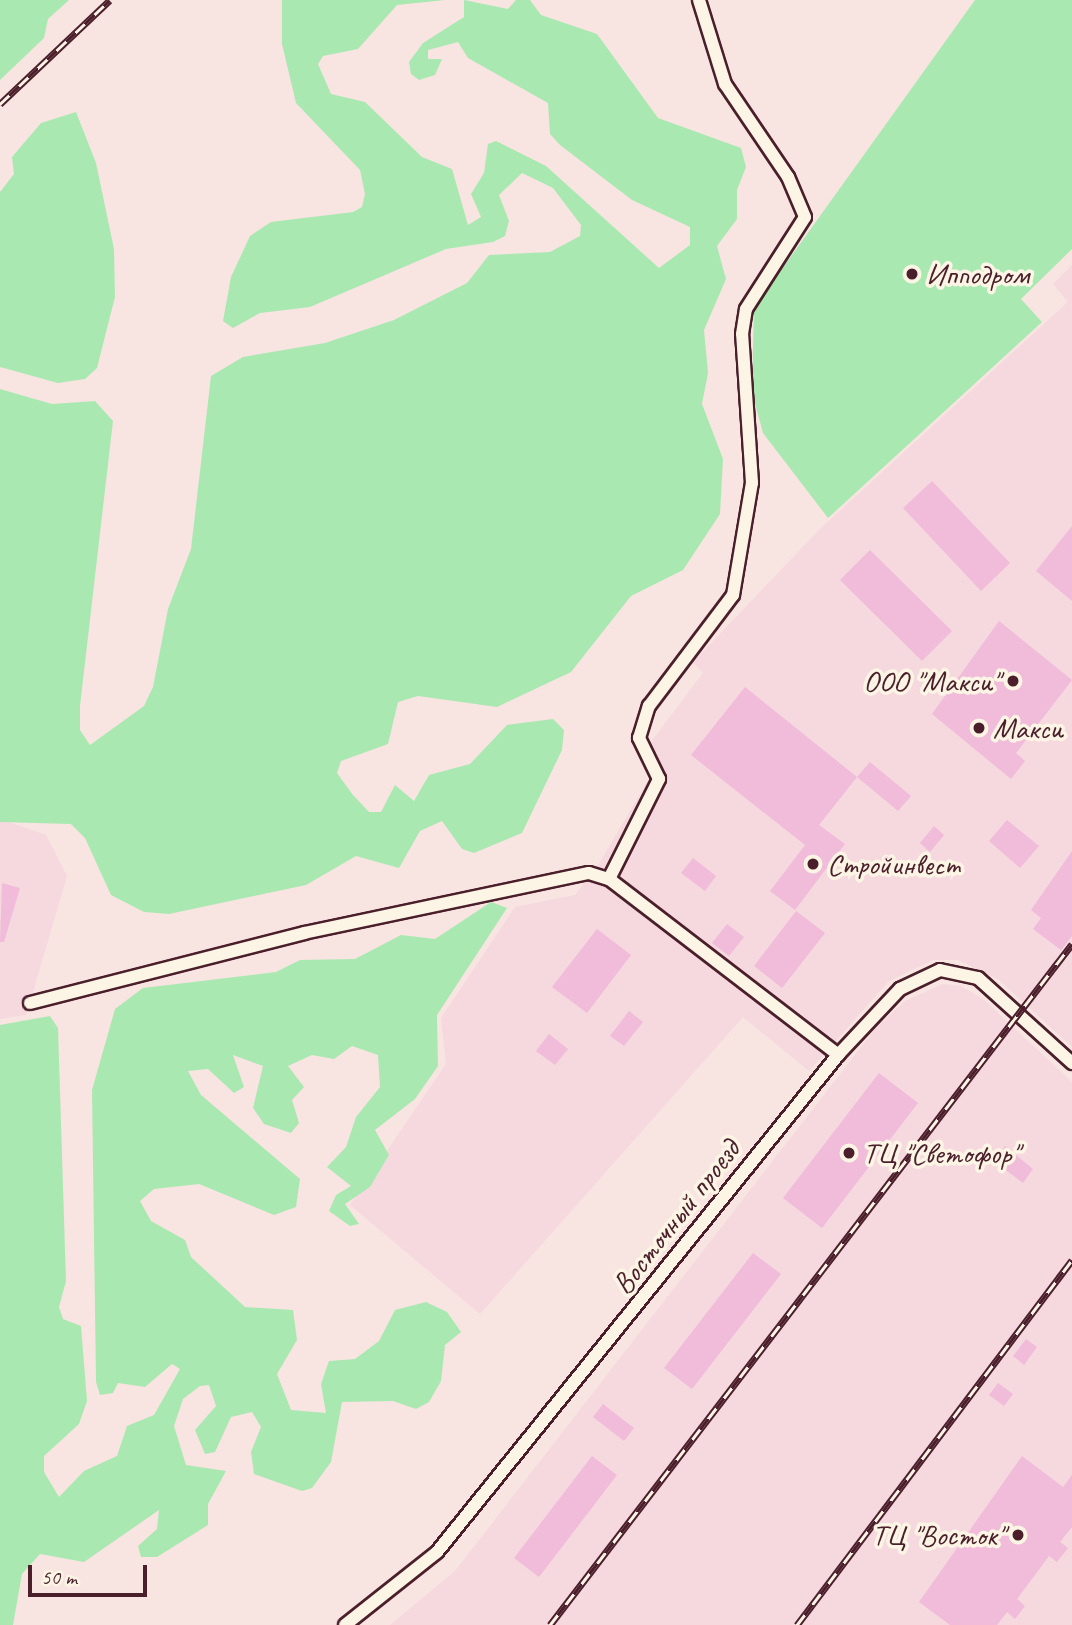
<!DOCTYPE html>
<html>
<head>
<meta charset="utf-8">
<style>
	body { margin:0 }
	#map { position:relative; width:1072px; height:1625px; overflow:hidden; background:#f8e4e1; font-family:Caveat,sans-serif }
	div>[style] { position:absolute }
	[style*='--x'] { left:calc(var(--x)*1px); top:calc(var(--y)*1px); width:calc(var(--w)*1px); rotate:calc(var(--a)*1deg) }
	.built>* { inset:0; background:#f6d8df }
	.green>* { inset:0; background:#a9e9b1 }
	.building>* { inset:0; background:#f0bcd9 }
	.roads { filter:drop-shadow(2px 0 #4a1f2b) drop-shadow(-2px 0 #4a1f2b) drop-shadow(0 2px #4a1f2b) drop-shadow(0 -2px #4a1f2b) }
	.street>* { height:12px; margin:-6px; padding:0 6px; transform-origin:6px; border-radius:6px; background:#fcf5e5 }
	.rail>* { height:7px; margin-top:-3.5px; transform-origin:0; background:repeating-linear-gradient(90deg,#fcf5e5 0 13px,#4a1f2b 0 26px); box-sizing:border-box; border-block:2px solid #4a1f2b }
	.dots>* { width:19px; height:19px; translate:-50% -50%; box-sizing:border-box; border:4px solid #fcf5e5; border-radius:50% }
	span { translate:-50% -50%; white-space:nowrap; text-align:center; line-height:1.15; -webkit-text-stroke:7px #fcf5e5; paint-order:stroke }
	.poi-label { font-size:30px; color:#4a1f2b }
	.left { translate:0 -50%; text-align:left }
	.right { translate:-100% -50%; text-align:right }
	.street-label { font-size:30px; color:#4a1f2b }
	.scale { position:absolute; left:28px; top:1565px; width:119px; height:32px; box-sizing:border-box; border:4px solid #4a1f2b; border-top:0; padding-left:9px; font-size:21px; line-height:24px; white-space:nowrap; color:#4a1f2b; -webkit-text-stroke:5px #fcf5e5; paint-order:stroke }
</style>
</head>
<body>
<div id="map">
	<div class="built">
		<div style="clip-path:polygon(1072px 265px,1072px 1047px,998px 979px,958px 960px,933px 960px,889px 981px,809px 1071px,743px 1017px,480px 1314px,350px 1205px,446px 1064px,441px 1018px,515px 907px,575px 895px,600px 862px,656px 767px,651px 742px,703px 673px,693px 662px,820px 529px,1068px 302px,1053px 284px)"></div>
		<div style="clip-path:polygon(0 819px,46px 835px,67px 876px,26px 1015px,0 1019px)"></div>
		<div style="clip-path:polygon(943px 984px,961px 986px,983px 999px,1072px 1082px,1072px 1625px,390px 1625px,455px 1571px,875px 1029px,905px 1001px)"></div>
	</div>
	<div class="green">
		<div style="clip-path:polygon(0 0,69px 0,48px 19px,44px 38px,0 80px)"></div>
		<div style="clip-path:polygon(282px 0,445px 0,397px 5px,358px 49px,323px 56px,318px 64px,331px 94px,365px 102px,422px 157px,452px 169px,468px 225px,481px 217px,471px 194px,484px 173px,488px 144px,496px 141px,546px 166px,659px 268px,690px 245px,690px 227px,632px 200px,560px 145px,550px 134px,548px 103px,468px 58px,458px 42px,428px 50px,428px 59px,442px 59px,435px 75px,419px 80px,411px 74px,409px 62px,423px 43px,464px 17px,464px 0,508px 9px,516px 0,530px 0,541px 15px,597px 34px,658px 118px,741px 148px,746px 167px,737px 190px,737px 219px,717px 246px,726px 279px,704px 330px,708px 373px,702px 404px,723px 459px,720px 514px,683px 570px,631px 596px,571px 672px,497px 707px,418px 696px,398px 702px,388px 744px,341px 761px,337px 773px,353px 795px,369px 812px,381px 812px,395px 785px,414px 801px,429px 775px,470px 764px,507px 725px,553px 719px,564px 730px,562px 750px,522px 833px,474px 853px,462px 849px,442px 821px,420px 831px,399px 868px,356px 856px,306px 885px,169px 914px,144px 912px,111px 895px,85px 838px,71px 824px,0 822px,0 389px,52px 404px,95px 401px,113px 421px,80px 706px,80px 730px,90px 745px,144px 706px,153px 687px,168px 609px,191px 549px,211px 376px,243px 357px,325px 343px,394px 320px,467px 283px,489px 255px,550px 252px,580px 236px,581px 225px,553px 188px,522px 173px,499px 195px,509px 221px,505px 236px,493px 242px,446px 249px,310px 307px,260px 313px,233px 328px,223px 321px,231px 277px,250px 236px,271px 222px,353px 212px,362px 207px,365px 194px,360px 170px,296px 103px,282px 44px)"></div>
		<div style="clip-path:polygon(975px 0,1072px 0,1072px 249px,1021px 299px,1042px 322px,828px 518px,763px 433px,752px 392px,754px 308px)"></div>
		<div style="clip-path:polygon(76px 112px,96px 163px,114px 249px,115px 297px,97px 368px,85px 379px,58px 383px,0 367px,0 192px,14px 174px,12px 157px,41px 123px)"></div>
		<div style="clip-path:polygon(491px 902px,507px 908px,437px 1015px,438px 1066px,415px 1099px,375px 1130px,389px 1155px,370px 1187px,345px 1204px,359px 1224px,350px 1226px,329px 1211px,336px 1195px,351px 1186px,327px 1167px,346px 1147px,356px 1117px,380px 1087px,378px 1055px,352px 1046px,334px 1059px,312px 1055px,288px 1066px,304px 1087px,292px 1100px,299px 1123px,291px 1133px,264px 1124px,253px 1108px,263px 1066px,233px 1055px,244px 1087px,234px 1093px,208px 1069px,188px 1071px,201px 1095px,300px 1179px,296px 1207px,274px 1215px,199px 1184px,154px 1189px,140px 1201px,151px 1221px,185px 1240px,191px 1257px,245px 1307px,293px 1310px,297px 1340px,277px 1374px,291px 1410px,326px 1413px,321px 1384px,329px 1361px,355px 1359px,379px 1341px,395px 1310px,426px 1302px,447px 1312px,461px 1332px,445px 1345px,441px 1381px,429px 1402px,416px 1409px,393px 1401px,342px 1402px,331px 1462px,312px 1488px,302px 1491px,254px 1474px,251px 1452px,261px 1427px,252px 1412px,231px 1417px,215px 1452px,205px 1454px,195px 1430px,216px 1406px,209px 1385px,200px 1386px,183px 1399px,174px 1426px,186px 1465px,226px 1471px,208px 1504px,208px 1525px,157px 1557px,141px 1557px,138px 1546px,157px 1529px,159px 1510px,84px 1562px,40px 1554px,22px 1574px,13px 1625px,0 1625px,0 1025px,50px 1016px,58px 1028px,66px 1281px,59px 1307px,63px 1319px,81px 1326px,87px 1401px,79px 1424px,44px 1456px,44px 1472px,59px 1497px,84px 1471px,117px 1456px,127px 1426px,154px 1415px,180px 1369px,172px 1364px,145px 1387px,118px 1383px,113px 1393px,100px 1395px,96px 1382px,92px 1090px,115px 1009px,143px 988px,276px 972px,300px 960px,355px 959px,401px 935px,435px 939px)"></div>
	</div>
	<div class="building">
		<div style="clip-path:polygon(932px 481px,1010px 563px,981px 591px,903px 508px)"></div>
		<div style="clip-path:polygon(1072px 526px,1072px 601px,1036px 571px)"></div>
		<div style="clip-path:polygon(870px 550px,952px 631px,922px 661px,840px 580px)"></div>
		<div style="clip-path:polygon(999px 621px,1072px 680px,1016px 753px,1025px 761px,1011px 779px,932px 714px)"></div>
		<div style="clip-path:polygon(745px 687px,857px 777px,819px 825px,845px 844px,795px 910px,770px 891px,805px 845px,691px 755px)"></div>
		<div style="clip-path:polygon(870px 762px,911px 796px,898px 811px,857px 777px)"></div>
		<div style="clip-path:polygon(1007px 820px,1039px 846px,1020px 868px,989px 841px)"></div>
		<div style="clip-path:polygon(934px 826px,944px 835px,930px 852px,920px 843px)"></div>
		<div style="clip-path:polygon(1072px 851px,1072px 936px,1061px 950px,1033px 929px,1041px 918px,1031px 910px)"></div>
		<div style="clip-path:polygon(693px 858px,716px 876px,705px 891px,681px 873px)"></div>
		<div style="clip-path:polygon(2px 883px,20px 888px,4px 942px,0 942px)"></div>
		<div style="clip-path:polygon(796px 911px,825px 933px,782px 988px,754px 966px)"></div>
		<div style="clip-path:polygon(727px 924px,744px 937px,729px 956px,712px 943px)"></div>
		<div style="clip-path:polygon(597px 929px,631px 955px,587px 1013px,552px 987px)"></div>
		<div style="clip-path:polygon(629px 1011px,643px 1022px,624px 1046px,610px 1036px)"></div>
		<div style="clip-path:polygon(549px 1034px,568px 1049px,555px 1065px,536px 1051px)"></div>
		<div style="clip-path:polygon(879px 1073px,918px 1103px,822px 1228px,783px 1198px)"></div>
		<div style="clip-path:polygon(1005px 1146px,1033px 1169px,1023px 1183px,994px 1161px)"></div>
		<div style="clip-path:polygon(753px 1253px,781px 1274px,692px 1389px,664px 1368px)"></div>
		<div style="clip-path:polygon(1026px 1339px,1037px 1347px,1024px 1365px,1013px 1356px)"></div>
		<div style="clip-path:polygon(998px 1383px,1013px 1394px,1004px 1406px,989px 1395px)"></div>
		<div style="clip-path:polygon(603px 1404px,634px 1428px,624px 1441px,593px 1417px)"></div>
		<div style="clip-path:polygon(592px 1456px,617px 1475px,539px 1577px,514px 1558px)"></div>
		<div style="clip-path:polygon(1022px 1456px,1063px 1487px,1072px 1475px,1072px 1527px,1060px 1542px,1068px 1548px,1057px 1562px,1049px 1556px,1017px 1599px,1025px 1606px,1015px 1619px,1007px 1612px,997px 1625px,950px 1625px,919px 1602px)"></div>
	</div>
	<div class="roads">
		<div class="street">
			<div style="--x:609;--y:879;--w:112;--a:-63.4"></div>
			<div style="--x:659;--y:779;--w:46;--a:-116"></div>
			<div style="--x:639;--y:738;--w:34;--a:-73"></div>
			<div style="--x:649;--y:706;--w:139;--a:-52.9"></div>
			<div style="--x:733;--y:595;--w:114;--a:-80.4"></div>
			<div style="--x:752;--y:483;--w:149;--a:-93.8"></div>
			<div style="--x:742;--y:334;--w:25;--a:-81"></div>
			<div style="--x:746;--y:309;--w:109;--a:-57.3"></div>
			<div style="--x:805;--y:217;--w:43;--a:-113"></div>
			<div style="--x:788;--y:177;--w:112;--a:-124.1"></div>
			<div style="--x:725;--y:84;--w:88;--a:-107.2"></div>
			<div style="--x:30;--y:1003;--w:283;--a:-14.3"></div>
			<div style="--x:304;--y:933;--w:291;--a:-11.9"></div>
			<div style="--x:589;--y:873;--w:21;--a:17"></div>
			<div style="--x:609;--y:879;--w:289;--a:37.5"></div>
			<div style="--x:345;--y:1625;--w:117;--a:-38.4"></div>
			<div style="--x:437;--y:1552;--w:639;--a:-51.1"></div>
			<div style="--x:838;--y:1055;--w:91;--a:-46.8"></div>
			<div style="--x:900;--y:989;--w:44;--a:-25.4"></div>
			<div style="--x:940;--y:970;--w:39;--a:12"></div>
			<div style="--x:978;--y:978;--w:127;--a:42.1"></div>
		</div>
	</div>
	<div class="rail">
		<div style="--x:0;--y:104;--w:151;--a:-43.4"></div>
		<div style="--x:550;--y:1625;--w:858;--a:-52.53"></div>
		<div style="--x:797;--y:1625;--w:457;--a:-53"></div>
	</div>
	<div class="dots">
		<div style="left:912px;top:274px;background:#4a1f2b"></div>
		<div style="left:1013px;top:681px;background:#4a1f2b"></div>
		<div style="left:979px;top:728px;background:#4a1f2b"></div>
		<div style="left:813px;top:864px;background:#4a1f2b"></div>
		<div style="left:849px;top:1153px;background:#4a1f2b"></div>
		<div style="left:1018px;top:1535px;background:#4a1f2b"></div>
	</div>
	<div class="poi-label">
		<span class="left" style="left:926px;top:274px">Ипподром</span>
		<span class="right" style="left:999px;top:681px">ООО "Макси"</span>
		<span class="left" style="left:993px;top:728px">Макси</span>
		<span class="left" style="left:827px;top:864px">Стройинвест</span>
		<span class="left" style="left:863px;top:1153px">ТЦ "Светофор"</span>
		<span class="right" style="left:1004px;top:1535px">ТЦ "Восток"</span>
	</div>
	<div class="street-label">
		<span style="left:676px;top:1217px;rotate:-52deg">Восточный проезд</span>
	</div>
	<div class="scale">50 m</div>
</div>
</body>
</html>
